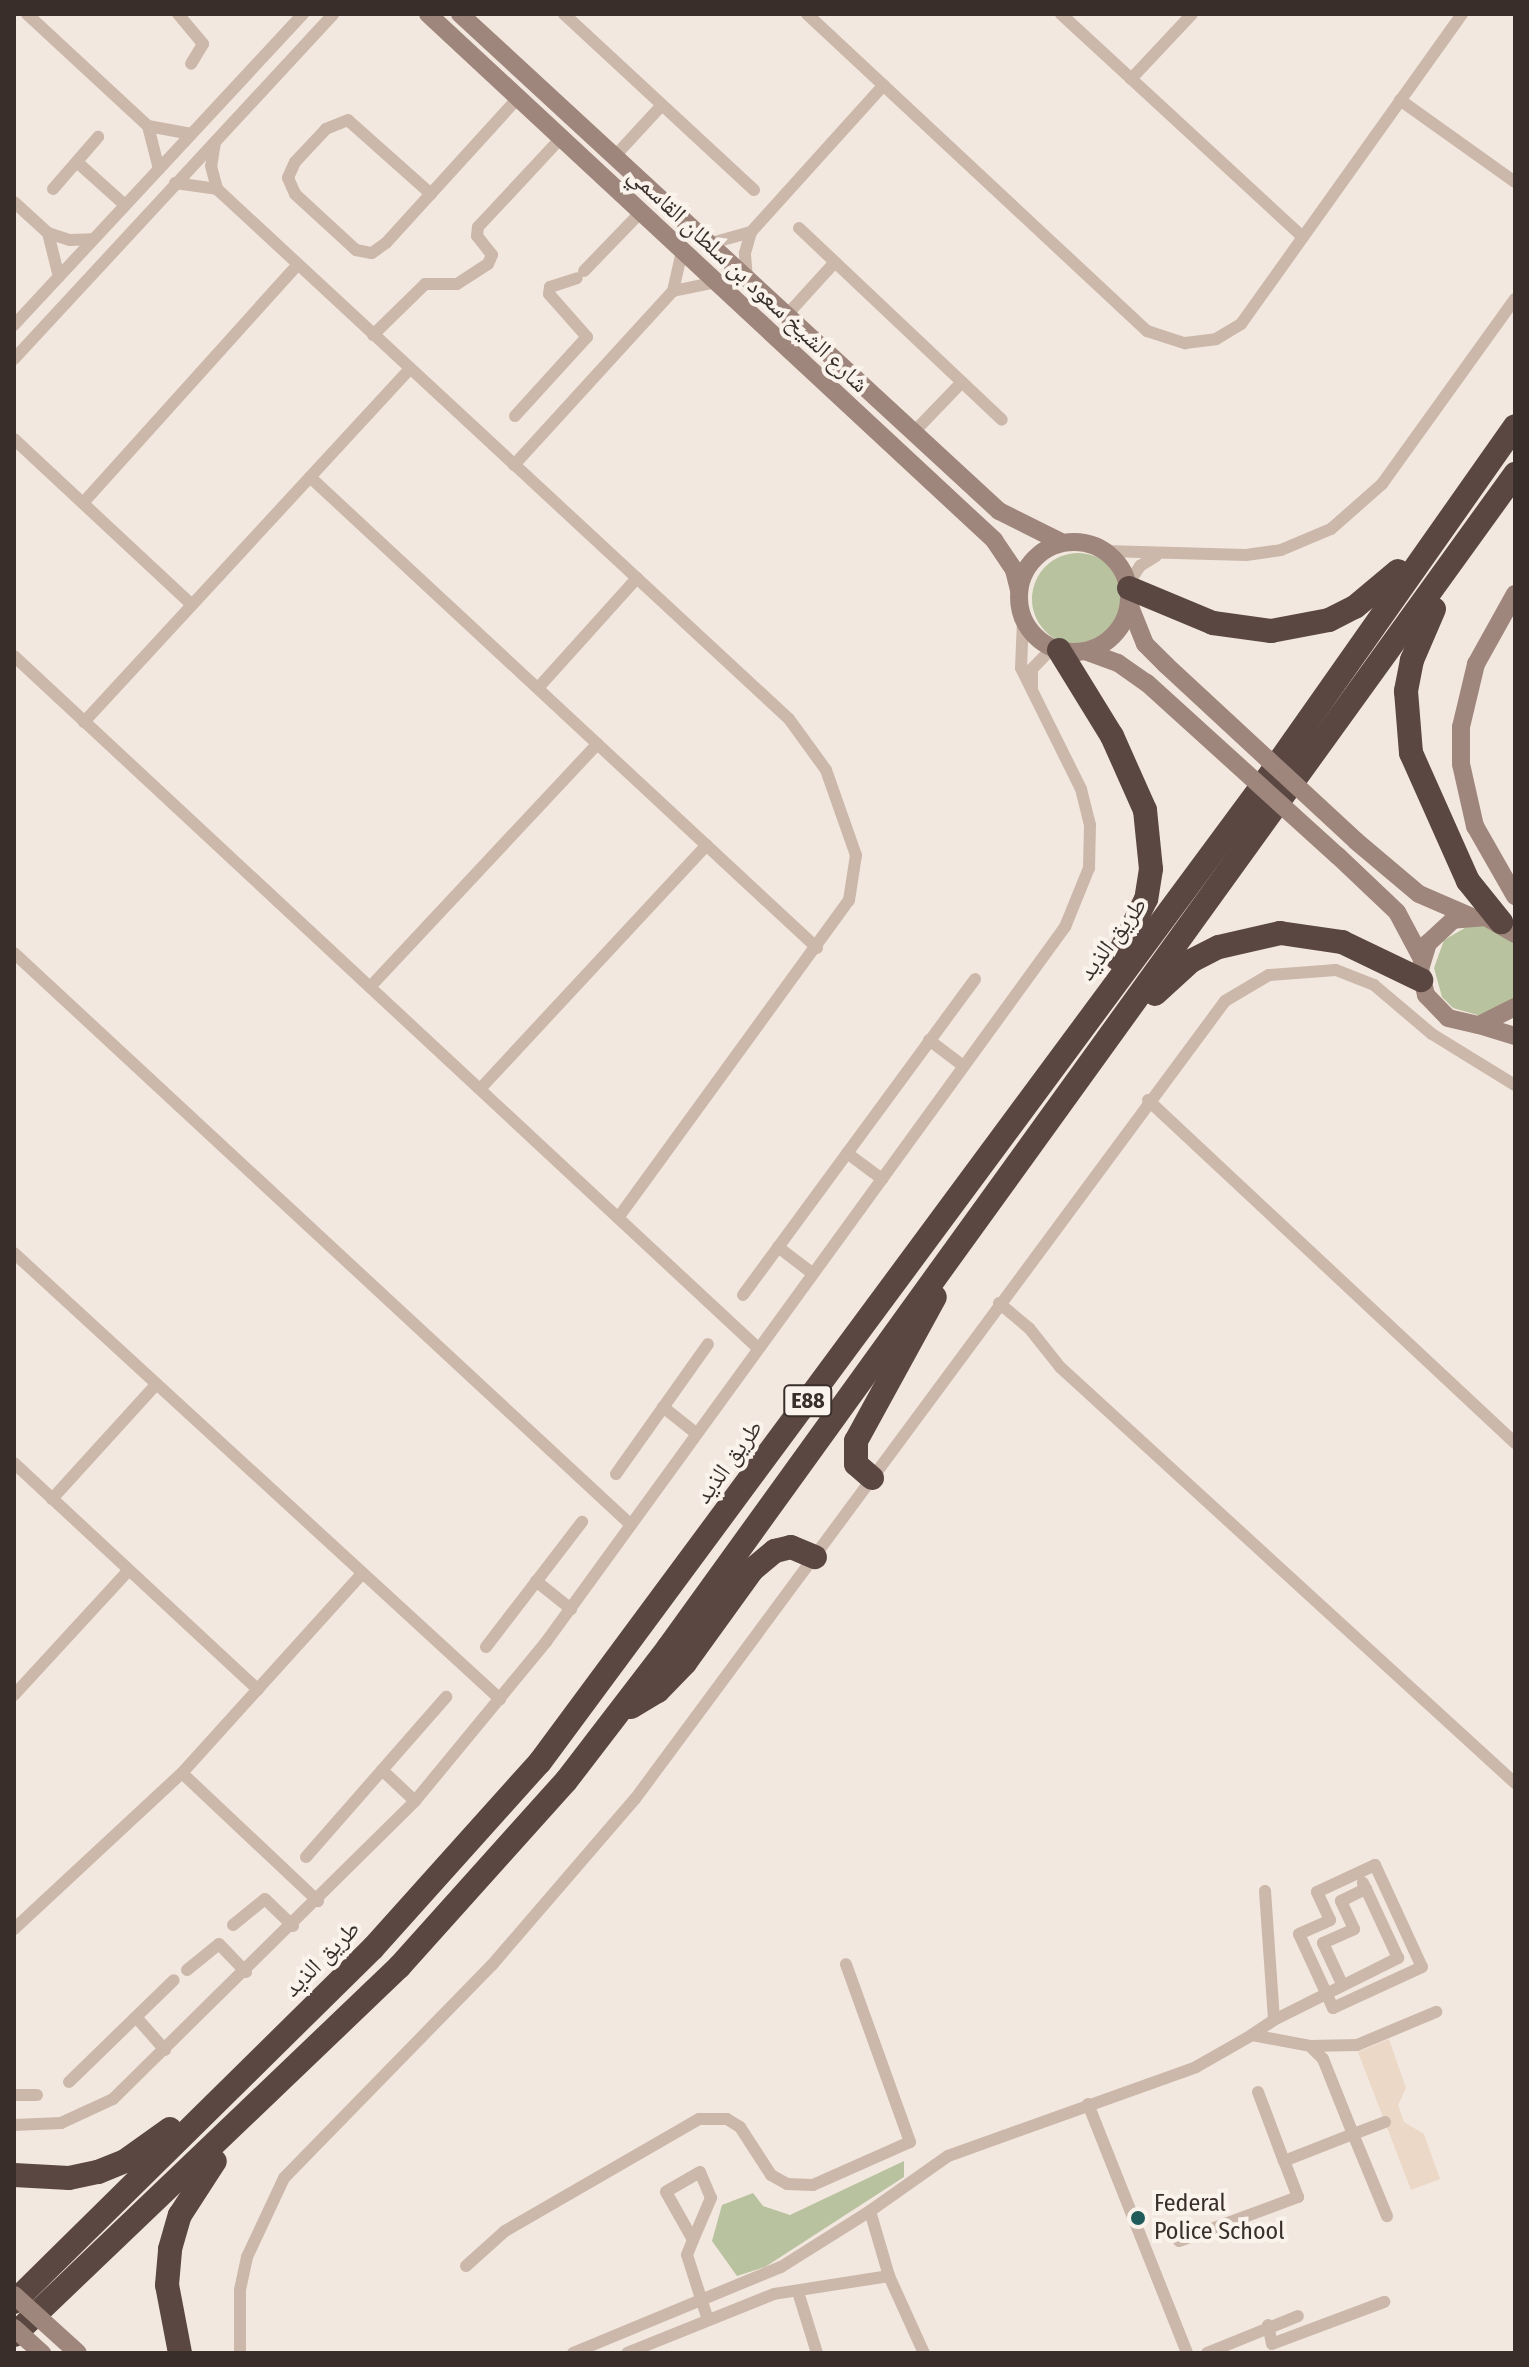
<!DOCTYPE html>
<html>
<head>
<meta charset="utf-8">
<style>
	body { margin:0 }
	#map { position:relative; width:1529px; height:2367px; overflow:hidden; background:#f3e8df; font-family:"Fira Sans Condensed","Noto Naskh Arabic",sans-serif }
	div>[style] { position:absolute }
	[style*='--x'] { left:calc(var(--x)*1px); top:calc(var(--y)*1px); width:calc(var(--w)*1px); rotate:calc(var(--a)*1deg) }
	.green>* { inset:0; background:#b9c29f }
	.round { border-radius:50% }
	.plaza>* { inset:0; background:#ebd8c7 }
	.street>* { height:12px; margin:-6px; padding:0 6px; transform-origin:6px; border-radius:6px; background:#cbb8ab }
	.secondary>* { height:18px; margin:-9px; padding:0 9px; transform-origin:9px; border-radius:9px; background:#9f867c }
	.secondary>.ring { margin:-9px; padding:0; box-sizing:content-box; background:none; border:18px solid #9f867c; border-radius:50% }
	.highway>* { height:24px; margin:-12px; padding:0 12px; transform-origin:12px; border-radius:12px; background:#5a4741 }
	.secondary-bridge>* { height:18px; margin:-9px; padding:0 9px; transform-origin:9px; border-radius:9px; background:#9f867c }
	.dots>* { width:22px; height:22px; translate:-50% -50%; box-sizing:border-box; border:4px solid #faf3ec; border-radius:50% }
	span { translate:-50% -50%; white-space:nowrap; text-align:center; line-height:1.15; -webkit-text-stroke:8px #faf3ec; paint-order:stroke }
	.shield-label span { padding:2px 6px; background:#faf3ec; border:2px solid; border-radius:6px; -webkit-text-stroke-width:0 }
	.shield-label { font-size:22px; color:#392e2a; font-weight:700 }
	.street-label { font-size:24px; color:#392e2a }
	.poi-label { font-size:24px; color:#392e2a }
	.left { translate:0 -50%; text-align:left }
	.frame { position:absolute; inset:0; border:16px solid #392e2a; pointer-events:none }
</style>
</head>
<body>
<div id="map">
	<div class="green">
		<div class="round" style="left:1032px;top:553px;width:92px;height:92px"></div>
		<div style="clip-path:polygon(1485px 924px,1515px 942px,1515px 999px,1481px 1016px,1453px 1008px,1442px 997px,1434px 968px,1444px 940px,1470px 925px)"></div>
		<div style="clip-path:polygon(904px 2161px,904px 2177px,765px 2267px,737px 2276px,712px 2241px,722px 2205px,753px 2193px,763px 2206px,790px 2215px)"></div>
	</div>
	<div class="plaza">
		<div style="clip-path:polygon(1389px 2039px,1406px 2088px,1398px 2105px,1404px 2122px,1424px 2134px,1440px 2179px,1411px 2190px,1358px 2052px)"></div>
	</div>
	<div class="street">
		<div style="--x:27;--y:14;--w:165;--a:42.8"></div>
		<div style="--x:148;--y:126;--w:44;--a:75.7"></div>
		<div style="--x:178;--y:14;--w:39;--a:50"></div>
		<div style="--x:203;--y:44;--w:23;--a:121"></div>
		<div style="--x:564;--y:14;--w:259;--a:42.8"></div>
		<div style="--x:807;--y:14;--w:465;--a:43"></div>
		<div style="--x:1147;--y:331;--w:40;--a:18"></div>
		<div style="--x:1185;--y:343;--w:31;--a:-7"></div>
		<div style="--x:1216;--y:339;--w:29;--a:-31"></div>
		<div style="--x:1241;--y:324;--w:381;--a:-54.5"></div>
		<div style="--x:1061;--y:14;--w:328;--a:42.7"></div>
		<div style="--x:1131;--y:79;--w:89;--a:-46.8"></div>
		<div style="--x:1400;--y:100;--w:141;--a:35.5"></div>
		<div style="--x:148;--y:126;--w:44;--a:10.5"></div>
		<div style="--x:215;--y:142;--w:24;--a:99"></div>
		<div style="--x:211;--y:166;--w:24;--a:75"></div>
		<div style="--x:615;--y:156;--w:69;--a:-47.3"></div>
		<div style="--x:77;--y:162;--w:64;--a:41.9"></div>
		<div style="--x:175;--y:183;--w:42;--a:8.1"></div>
		<div style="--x:217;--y:189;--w:780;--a:42.82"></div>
		<div style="--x:789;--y:719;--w:63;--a:54"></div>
		<div style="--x:826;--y:770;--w:90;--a:70.6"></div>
		<div style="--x:856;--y:855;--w:46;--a:98.8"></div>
		<div style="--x:849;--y:900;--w:393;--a:126"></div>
		<div style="--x:53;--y:189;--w:69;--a:-49.1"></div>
		<div style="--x:431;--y:194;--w:111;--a:-138.3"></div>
		<div style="--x:348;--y:120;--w:24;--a:158"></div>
		<div style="--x:326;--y:129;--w:45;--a:133.2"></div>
		<div style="--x:295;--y:162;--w:17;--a:114"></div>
		<div style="--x:288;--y:178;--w:17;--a:66"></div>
		<div style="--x:295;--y:194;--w:83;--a:42.6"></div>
		<div style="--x:356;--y:250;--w:16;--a:11"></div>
		<div style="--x:372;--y:253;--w:17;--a:-36"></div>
		<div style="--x:386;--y:243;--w:196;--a:-47.7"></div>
		<div style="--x:14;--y:202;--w:46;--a:42.4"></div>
		<div style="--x:48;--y:233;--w:45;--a:76"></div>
		<div style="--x:799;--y:228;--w:279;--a:43.4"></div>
		<div style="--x:48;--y:233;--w:23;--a:18"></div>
		<div style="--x:70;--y:240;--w:23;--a:-2"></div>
		<div style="--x:708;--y:244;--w:45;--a:-15.6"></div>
		<div style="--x:584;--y:271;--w:81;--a:-46"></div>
		<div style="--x:747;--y:278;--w:25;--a:-95"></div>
		<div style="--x:745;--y:253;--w:22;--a:-74"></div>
		<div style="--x:751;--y:232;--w:198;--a:-47.9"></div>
		<div style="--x:673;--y:291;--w:41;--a:-77.3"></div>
		<div style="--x:785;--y:317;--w:74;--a:-47.7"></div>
		<div style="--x:14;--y:325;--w:425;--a:-47.1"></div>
		<div style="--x:373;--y:335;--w:73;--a:-44.4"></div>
		<div style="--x:425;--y:284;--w:32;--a:0"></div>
		<div style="--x:457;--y:284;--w:37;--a:-33"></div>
		<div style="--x:488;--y:264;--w:10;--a:-66"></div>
		<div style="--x:492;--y:255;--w:24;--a:-128"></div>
		<div style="--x:477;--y:236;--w:9;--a:-84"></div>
		<div style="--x:478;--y:227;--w:122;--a:-47"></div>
		<div style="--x:14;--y:359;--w:470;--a:-47.2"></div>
		<div style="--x:515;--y:416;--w:107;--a:-47.7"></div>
		<div style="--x:587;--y:337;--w:57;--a:-131.5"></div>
		<div style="--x:549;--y:294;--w:7;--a:-82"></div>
		<div style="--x:550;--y:287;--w:28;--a:-18"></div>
		<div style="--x:912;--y:434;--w:72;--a:-46.1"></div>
		<div style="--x:14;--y:439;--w:243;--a:43"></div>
		<div style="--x:514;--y:465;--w:236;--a:-47.6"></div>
		<div style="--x:673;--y:291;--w:44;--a:-11.8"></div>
		<div style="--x:310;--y:477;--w:692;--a:42.89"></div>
		<div style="--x:83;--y:503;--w:321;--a:-48"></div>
		<div style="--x:1105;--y:551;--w:141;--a:1.6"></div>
		<div style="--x:1246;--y:555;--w:35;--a:-8"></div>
		<div style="--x:1281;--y:550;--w:54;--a:-22.8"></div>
		<div style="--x:1331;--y:529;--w:68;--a:-41.4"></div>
		<div style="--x:1382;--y:484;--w:228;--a:-54.3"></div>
		<div style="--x:1128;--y:584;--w:22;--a:-56"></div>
		<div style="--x:1140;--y:566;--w:19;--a:-32"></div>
		<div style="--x:14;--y:656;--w:1016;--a:42.93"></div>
		<div style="--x:1032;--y:687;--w:18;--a:-90"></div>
		<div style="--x:1032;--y:669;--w:29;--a:-46"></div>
		<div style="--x:538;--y:688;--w:148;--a:-48"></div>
		<div style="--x:84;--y:722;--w:479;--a:-47.3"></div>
		<div style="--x:14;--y:953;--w:841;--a:42.83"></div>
		<div style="--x:370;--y:987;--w:333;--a:-46.9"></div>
		<div style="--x:929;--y:1040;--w:41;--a:37.1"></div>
		<div style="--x:480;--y:1089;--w:333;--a:-47.1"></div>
		<div style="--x:1148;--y:1100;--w:502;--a:43.06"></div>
		<div style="--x:847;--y:1153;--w:44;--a:36.6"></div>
		<div style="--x:778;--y:1247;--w:43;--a:37.4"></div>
		<div style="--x:14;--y:1253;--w:660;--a:42.54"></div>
		<div style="--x:743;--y:1295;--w:392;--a:-53.7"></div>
		<div style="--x:999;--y:1303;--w:39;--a:40"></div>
		<div style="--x:1029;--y:1328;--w:50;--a:51.5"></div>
		<div style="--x:1060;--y:1367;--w:617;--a:42.44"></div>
		<div style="--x:663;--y:1407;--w:43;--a:38.5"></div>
		<div style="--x:14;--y:1463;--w:333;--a:42.9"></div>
		<div style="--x:616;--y:1474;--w:159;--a:-54.7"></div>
		<div style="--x:52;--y:1499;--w:153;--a:-47.7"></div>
		<div style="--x:536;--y:1581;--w:45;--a:38.7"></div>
		<div style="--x:486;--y:1647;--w:158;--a:-52.5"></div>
		<div style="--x:14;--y:1695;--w:168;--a:-47.4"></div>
		<div style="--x:382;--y:1770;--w:45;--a:43.2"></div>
		<div style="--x:182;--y:1773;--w:187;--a:43.3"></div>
		<div style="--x:306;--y:1857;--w:213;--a:-48.8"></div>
		<div style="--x:1375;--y:1865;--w:112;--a:65.3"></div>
		<div style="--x:1422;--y:1967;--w:98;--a:155.3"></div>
		<div style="--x:1333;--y:2008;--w:81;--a:-114.7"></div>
		<div style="--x:1299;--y:1934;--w:34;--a:-24"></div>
		<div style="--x:1330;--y:1920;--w:31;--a:-115"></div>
		<div style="--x:1317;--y:1892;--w:64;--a:-25"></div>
		<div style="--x:1265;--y:1891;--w:129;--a:86"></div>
		<div style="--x:1274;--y:2020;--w:27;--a:146"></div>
		<div style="--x:1252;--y:2035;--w:59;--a:10.7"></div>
		<div style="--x:1310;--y:2046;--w:47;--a:-1.2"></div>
		<div style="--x:1357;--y:2045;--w:86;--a:-22.7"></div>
		<div style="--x:233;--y:1925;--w:41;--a:-39.1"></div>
		<div style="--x:265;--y:1899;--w:39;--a:44"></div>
		<div style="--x:14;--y:1929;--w:229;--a:-42.9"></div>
		<div style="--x:182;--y:1773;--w:267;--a:-47.9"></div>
		<div style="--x:187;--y:1970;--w:41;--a:-39.1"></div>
		<div style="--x:219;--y:1944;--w:39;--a:46"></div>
		<div style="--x:1342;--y:1984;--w:45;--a:-114.9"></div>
		<div style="--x:1323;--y:1943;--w:34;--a:-24"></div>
		<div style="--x:1354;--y:1929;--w:31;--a:-115"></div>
		<div style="--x:1341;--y:1901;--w:28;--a:-26"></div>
		<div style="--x:1366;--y:1889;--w:7;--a:-117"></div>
		<div style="--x:136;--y:2017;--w:44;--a:48.7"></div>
		<div style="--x:1274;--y:2020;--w:139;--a:-26.6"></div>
		<div style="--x:1398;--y:1958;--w:76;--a:-114.9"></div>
		<div style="--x:69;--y:2082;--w:146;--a:-44.2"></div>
		<div style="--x:1258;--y:2092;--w:74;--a:69.4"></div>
		<div style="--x:1284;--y:2161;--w:74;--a:-21.4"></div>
		<div style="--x:1353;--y:2134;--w:81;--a:-111.8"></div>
		<div style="--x:1323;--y:2059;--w:18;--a:-135"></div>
		<div style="--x:14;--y:2095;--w:23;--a:0"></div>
		<div style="--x:1088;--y:2104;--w:268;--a:68.3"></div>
		<div style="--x:1385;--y:2122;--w:34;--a:159"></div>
		<div style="--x:1353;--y:2134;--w:89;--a:67.5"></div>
		<div style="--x:14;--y:2125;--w:47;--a:-2.4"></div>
		<div style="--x:61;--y:2123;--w:57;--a:-24.8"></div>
		<div style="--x:113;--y:2099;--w:424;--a:-44.6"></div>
		<div style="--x:415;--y:1801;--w:206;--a:-50.5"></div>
		<div style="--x:546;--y:1642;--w:884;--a:-54.03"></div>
		<div style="--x:1065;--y:927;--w:64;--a:-67.9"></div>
		<div style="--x:1089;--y:868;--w:43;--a:-88.7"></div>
		<div style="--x:1090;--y:825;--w:37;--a:-104"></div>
		<div style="--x:1081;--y:789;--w:135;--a:-116.4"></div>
		<div style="--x:1021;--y:668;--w:48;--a:-87.6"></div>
		<div style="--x:870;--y:2211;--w:95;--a:-35.2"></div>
		<div style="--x:948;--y:2156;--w:263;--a:-19.7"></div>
		<div style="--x:1196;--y:2067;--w:64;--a:-29.7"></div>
		<div style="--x:693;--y:2240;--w:46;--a:-66.8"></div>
		<div style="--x:711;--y:2198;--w:28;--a:-113"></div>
		<div style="--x:700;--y:2172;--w:39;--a:150"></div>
		<div style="--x:666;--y:2192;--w:55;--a:60.6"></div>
		<div style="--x:693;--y:2240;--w:16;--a:112"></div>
		<div style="--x:687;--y:2255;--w:68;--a:72.1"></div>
		<div style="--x:1179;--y:2241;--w:127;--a:-20.3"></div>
		<div style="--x:1298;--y:2197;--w:39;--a:-111"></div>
		<div style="--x:466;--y:2266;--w:52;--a:-41.9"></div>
		<div style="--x:505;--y:2231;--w:224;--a:-30"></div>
		<div style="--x:699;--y:2119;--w:28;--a:0"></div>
		<div style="--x:727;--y:2119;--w:15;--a:32"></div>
		<div style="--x:740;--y:2127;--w:57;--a:57.1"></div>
		<div style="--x:771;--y:2175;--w:18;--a:29"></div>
		<div style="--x:787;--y:2184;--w:26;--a:2"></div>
		<div style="--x:813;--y:2185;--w:106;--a:-23.9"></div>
		<div style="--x:910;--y:2142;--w:189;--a:-109.8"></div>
		<div style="--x:889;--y:2276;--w:85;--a:65.6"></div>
		<div style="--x:798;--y:2292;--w:64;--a:72.7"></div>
		<div style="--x:1268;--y:2325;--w:19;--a:78"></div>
		<div style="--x:1272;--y:2344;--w:120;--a:-20.6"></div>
		<div style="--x:240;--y:2353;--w:63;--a:-90"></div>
		<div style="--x:240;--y:2290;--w:34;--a:-78"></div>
		<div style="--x:247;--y:2257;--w:87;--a:-64.9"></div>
		<div style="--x:284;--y:2178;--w:298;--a:-45.7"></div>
		<div style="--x:492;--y:1965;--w:219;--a:-49.3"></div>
		<div style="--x:635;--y:1799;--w:992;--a:-53.52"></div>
		<div style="--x:1225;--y:1001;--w:51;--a:-30.6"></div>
		<div style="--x:1269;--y:975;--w:67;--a:-4.3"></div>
		<div style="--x:1336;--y:970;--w:41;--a:21.5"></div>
		<div style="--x:1374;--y:985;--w:76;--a:40.2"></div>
		<div style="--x:1432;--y:1034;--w:97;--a:31.6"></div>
		<div style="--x:573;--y:2353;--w:225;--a:-22.5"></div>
		<div style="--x:781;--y:2267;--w:105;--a:-32.2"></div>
		<div style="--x:870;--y:2211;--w:68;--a:73.7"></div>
		<div style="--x:889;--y:2276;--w:116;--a:171.1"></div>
		<div style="--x:774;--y:2294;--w:158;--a:158.1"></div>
		<div style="--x:1207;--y:2353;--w:98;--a:-22.1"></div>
	</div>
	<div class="secondary">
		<div style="--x:428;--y:14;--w:773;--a:42.9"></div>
		<div style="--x:994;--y:540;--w:36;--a:56"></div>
		<div style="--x:1014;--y:570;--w:21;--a:76"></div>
		<div style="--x:460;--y:14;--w:733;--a:42.68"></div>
		<div style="--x:999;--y:511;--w:69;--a:26.6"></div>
		<div class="ring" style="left:1019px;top:542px;width:92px;height:92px"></div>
		<div style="--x:1515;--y:594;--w:80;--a:119.1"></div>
		<div style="--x:1476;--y:664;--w:65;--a:103.4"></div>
		<div style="--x:1461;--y:727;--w:37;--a:90"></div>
		<div style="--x:1461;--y:764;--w:64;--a:77.3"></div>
		<div style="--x:1475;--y:826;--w:81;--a:60.3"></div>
		<div style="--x:1129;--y:604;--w:43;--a:68.2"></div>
		<div style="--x:1145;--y:644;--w:30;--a:45"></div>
		<div style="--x:1085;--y:651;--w:35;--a:20"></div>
		<div style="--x:1118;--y:663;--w:35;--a:35"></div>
		<div style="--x:1356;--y:841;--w:82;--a:40.1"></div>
		<div style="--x:1419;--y:894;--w:56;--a:23.3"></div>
		<div style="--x:1338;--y:856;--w:81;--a:43.5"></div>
		<div style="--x:1397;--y:912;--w:53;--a:62"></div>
		<div style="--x:1515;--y:934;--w:34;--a:-150"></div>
		<div style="--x:1486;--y:917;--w:33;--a:175"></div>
		<div style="--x:1453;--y:920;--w:34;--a:137"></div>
		<div style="--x:1428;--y:943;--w:27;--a:107"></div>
		<div style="--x:1420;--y:969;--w:27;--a:77"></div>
		<div style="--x:1426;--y:995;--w:32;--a:46"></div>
		<div style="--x:1448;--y:1018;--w:32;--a:13"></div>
		<div style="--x:1479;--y:1025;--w:40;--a:-26.6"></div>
		<div style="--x:1482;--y:1026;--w:34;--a:17"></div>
	</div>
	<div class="highway">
		<div style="--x:1129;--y:588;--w:91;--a:22.6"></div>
		<div style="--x:1213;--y:623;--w:59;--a:7.9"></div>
		<div style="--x:1271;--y:631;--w:59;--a:-10.7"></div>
		<div style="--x:1329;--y:620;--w:29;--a:-27"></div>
		<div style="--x:1355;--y:607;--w:56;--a:-39.9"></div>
		<div style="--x:1434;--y:609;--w:56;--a:113.3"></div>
		<div style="--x:1412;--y:660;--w:32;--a:101"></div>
		<div style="--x:1406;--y:691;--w:62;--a:85.4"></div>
		<div style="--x:1411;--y:753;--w:140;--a:66"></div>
		<div style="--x:1468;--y:881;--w:53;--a:51.2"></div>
		<div style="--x:1059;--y:650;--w:101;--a:58.4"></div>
		<div style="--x:1112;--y:736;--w:81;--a:66"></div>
		<div style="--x:1145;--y:810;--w:59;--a:84.2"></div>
		<div style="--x:1151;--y:869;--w:30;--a:99"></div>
		<div style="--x:1146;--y:899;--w:66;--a:116.2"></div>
		<div style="--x:1155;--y:994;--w:49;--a:-42.5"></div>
		<div style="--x:1191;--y:961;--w:31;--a:-27"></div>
		<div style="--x:1219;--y:947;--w:63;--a:-12.9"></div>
		<div style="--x:1280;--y:933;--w:63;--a:8.3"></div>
		<div style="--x:1342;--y:942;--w:88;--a:25.7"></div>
		<div style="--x:872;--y:1478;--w:21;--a:-139"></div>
		<div style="--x:856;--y:1464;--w:23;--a:-90"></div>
		<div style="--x:856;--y:1441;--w:164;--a:-61.3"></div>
		<div style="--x:631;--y:1707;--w:31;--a:-31"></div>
		<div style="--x:658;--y:1691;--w:39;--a:-46"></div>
		<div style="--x:685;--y:1663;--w:115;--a:-54.2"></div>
		<div style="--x:752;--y:1570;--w:30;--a:-40"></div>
		<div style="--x:775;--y:1551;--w:16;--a:-14"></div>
		<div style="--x:791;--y:1547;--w:26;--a:23"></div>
		<div style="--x:14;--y:2175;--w:55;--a:3.1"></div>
		<div style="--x:69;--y:2178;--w:30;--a:-12"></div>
		<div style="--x:98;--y:2172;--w:29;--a:-22"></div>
		<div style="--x:125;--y:2161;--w:55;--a:-35.4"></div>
		<div style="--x:14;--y:2302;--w:504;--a:-44.6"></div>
		<div style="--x:373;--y:1948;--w:250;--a:-48.1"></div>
		<div style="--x:540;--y:1762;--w:1223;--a:-53.51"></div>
		<div style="--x:1267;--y:779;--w:431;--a:-54.9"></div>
		<div style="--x:14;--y:2335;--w:533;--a:-43.71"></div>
		<div style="--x:399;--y:1967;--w:250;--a:-48.1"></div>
		<div style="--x:566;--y:1781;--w:168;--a:-52.5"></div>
		<div style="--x:668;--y:1648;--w:1448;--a:-54.19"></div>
		<div style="--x:180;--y:2353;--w:69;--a:-100.8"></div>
		<div style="--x:167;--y:2285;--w:36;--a:-85"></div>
		<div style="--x:170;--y:2249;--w:35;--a:-74"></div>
		<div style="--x:180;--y:2215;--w:64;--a:-57.1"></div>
	</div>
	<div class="secondary-bridge">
		<div style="--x:1166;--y:665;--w:259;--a:42.8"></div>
		<div style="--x:1147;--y:683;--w:258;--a:42.2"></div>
		<div style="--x:14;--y:2295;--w:86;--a:42.2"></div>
		<div style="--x:14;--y:2328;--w:38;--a:42"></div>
	</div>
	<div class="dots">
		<div style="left:1138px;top:2218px;background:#1f5b5b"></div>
	</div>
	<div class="shield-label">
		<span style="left:808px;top:1401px">E88</span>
	</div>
	<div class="street-label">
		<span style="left:748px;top:280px;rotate:43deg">شارع الشيخ سعود بن سلطان القاسمي</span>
		<span style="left:1113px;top:939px;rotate:-53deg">طريق الذيد</span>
		<span style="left:729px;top:1462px;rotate:-54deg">طريق الذيد</span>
		<span style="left:322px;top:1959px;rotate:-45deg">طريق الذيد</span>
	</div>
	<div class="poi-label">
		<span class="left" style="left:1154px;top:2218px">Federal<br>Police School</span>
	</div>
	<div class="frame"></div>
</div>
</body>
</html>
